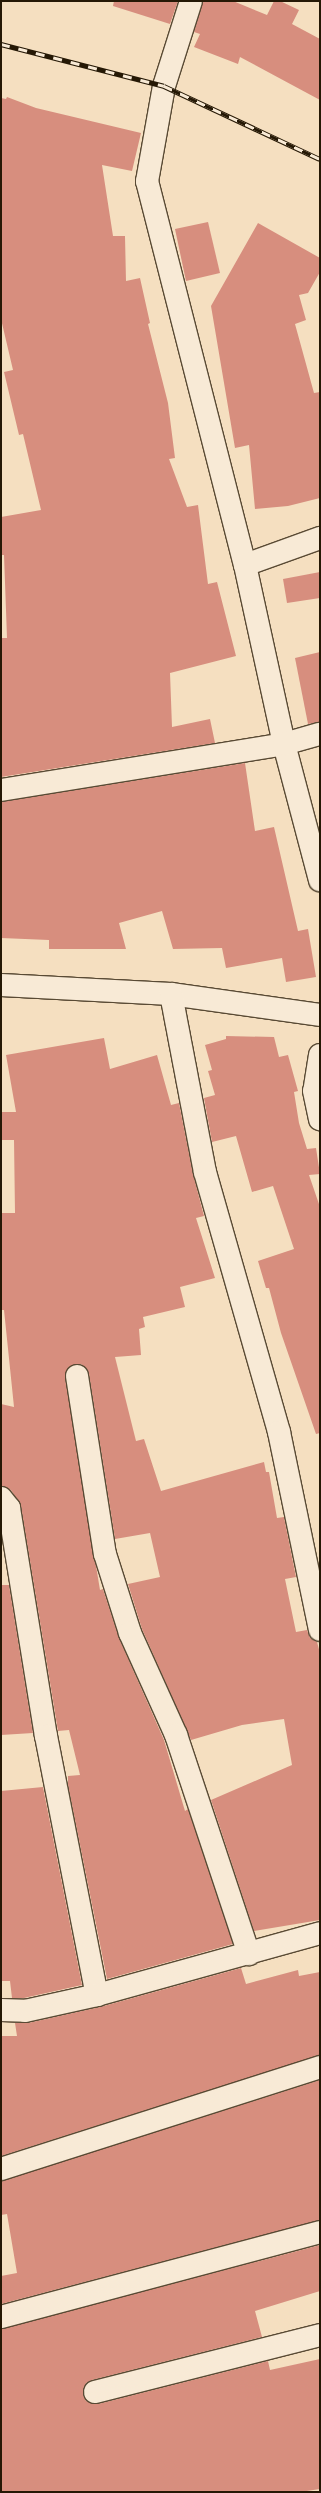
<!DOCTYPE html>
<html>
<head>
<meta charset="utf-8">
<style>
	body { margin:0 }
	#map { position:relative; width:321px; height:2493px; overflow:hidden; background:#f5dfc0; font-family:"IM FELL DW Pica",serif }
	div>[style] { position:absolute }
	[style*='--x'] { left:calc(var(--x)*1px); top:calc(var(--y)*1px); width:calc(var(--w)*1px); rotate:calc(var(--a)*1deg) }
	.building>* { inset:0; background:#d78e7e }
	.roads { filter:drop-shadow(1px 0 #594a34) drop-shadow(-1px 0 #594a34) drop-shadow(0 1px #594a34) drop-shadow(0 -1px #594a34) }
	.minor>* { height:22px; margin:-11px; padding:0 11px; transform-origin:11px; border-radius:11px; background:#f8ead6 }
	.rail>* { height:4.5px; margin-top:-2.25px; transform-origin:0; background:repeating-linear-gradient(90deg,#f8ead6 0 9px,#251805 0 18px); box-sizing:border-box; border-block:1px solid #251805 }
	span { translate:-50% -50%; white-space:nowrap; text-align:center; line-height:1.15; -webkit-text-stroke:4px #f8ead6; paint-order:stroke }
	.frame { position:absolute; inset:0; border:2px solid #251805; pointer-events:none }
</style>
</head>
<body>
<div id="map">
	<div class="building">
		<div style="clip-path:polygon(114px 1px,178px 1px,170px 24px,113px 6px)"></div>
		<div style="clip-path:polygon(203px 1px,233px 1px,267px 15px,274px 1px,280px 1px,299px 10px,292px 24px,320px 39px,320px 100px,240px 57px,238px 64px,194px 47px,200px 34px,194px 32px)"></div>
		<div style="clip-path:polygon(7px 97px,36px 108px,141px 133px,132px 171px,102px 165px,113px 236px,125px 236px,126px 281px,140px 278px,150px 323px,148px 324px,168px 403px,175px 458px,169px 459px,187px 507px,198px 505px,208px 584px,217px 582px,236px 656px,170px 673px,172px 727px,210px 719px,215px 743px,1px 777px,1px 638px,7px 638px,4px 555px,1px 555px,1px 517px,41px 510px,23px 434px,19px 435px,4px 372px,13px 370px,1px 319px,1px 98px,6px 99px)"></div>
		<div style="clip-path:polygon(208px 222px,220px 273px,186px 281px,175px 229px)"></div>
		<div style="clip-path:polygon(258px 223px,320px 258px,320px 272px,308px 293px,299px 295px,306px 320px,295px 324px,314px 393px,320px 392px,320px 498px,288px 506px,255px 509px,249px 445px,235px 448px,211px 306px)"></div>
		<div style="clip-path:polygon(320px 572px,320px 598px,287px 603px,283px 579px)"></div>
		<div style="clip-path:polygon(320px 652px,320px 722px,308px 724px,295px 658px)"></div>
		<div style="clip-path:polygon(245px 763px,255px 831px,274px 827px,298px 931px,308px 929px,316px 977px,286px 982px,282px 958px,226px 968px,222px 948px,173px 949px,162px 911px,119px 923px,126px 949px,49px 949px,49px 940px,1px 938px,1px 802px)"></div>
		<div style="clip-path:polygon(226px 1036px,274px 1037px,279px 1057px,288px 1055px,298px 1091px,294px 1092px,299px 1123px,307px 1149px,316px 1148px,320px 1174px,309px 1175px,320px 1207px,320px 1433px,316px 1434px,281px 1333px,269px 1288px,266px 1288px,258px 1261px,294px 1249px,273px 1186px,252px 1192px,236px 1136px,212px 1142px,204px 1098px,215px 1095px,208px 1071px,212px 1070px,205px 1045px,226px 1039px)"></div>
		<div style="clip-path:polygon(104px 1038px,110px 1069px,157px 1055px,171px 1105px,179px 1103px,193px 1174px,204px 1216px,196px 1218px,215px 1278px,180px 1287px,185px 1307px,143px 1317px,145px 1327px,139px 1329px,141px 1355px,115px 1357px,136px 1441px,144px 1439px,161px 1491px,264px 1462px,266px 1472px,269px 1472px,277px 1518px,284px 1517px,296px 1577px,285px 1579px,296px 1632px,307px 1630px,310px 1638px,317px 1642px,320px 1653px,320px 1920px,254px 1931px,211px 1800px,292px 1765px,284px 1719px,242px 1725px,191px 1740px,142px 1629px,128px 1584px,160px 1577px,150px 1533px,115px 1539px,89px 1374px,86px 1368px,81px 1364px,69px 1367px,65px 1378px,100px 1590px,103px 1589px,119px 1638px,164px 1740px,185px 1811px,188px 1809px,233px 1944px,107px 1979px,68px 1785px,68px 1776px,80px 1775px,69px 1730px,58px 1731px,21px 1506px,11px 1490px,1px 1486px,1px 1404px,14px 1407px,4px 1310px,1px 1310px,1px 1213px,15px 1213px,14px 1140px,1px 1140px,1px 1112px,16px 1112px,6px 1055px)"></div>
		<div style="clip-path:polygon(1px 1585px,9px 1585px,33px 1733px,1px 1735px)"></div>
		<div style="clip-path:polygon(43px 1787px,82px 1985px,24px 1998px,12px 1998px,10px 1981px,1px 1981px,1px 1791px)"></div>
		<div style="clip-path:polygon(241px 1968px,246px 1984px,298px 1970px,299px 1976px,320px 1972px,320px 2055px,1px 2156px,1px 2036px,17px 2036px,15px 2023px,28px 2023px,100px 2007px)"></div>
		<div style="clip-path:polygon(320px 2080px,320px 2220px,1px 2304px,1px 2276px,17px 2273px,7px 2214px,1px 2215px,1px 2181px)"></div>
		<div style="clip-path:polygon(320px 2245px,320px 2291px,255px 2311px,262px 2337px,92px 2380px,86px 2383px,83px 2395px,86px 2401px,98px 2404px,268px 2361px,270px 2370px,320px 2359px,320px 2489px,300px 2492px,1px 2492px,1px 2329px)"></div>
	</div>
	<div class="roads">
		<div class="minor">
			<div style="--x:191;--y:1;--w:89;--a:107.6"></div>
			<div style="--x:164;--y:86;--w:97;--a:100.1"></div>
			<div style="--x:147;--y:181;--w:396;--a:75.7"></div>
			<div style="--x:245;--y:565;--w:183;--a:77.7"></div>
			<div style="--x:284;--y:744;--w:141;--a:75.2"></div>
			<div style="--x:245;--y:565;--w:80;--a:-19.8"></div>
			<div style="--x:1;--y:790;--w:287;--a:-9.2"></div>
			<div style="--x:284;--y:744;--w:37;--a:-16"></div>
			<div style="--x:1;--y:985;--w:170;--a:3"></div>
			<div style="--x:171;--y:994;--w:150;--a:8"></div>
			<div style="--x:171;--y:994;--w:181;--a:79.2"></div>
			<div style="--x:205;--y:1172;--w:270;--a:74.1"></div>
			<div style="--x:279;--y:1432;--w:202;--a:78.3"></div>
			<div style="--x:320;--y:1055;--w:36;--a:99"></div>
			<div style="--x:314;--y:1091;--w:29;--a:78"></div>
			<div style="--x:77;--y:1376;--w:180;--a:81.1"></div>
			<div style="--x:105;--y:1554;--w:83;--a:72.4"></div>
			<div style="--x:130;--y:1633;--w:112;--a:65.7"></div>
			<div style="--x:176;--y:1735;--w:231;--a:71.6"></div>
			<div style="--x:1;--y:1498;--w:13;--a:51"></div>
			<div style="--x:9;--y:1508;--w:231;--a:80.8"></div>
			<div style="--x:46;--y:1736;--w:264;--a:78.9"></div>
			<div style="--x:1;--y:2010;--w:24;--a:2"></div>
			<div style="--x:25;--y:2011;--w:74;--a:-12.5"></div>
			<div style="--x:97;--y:1995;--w:231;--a:-15.5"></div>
			<div style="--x:1;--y:2169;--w:335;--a:-17.7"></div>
			<div style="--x:1;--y:2317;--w:330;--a:-14.9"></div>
			<div style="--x:95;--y:2392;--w:232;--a:-14.2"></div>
		</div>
	</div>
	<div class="rail">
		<div style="--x:1;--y:44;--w:168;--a:14.4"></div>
		<div style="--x:164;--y:86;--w:172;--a:25.1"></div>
	</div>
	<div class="frame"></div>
</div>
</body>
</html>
